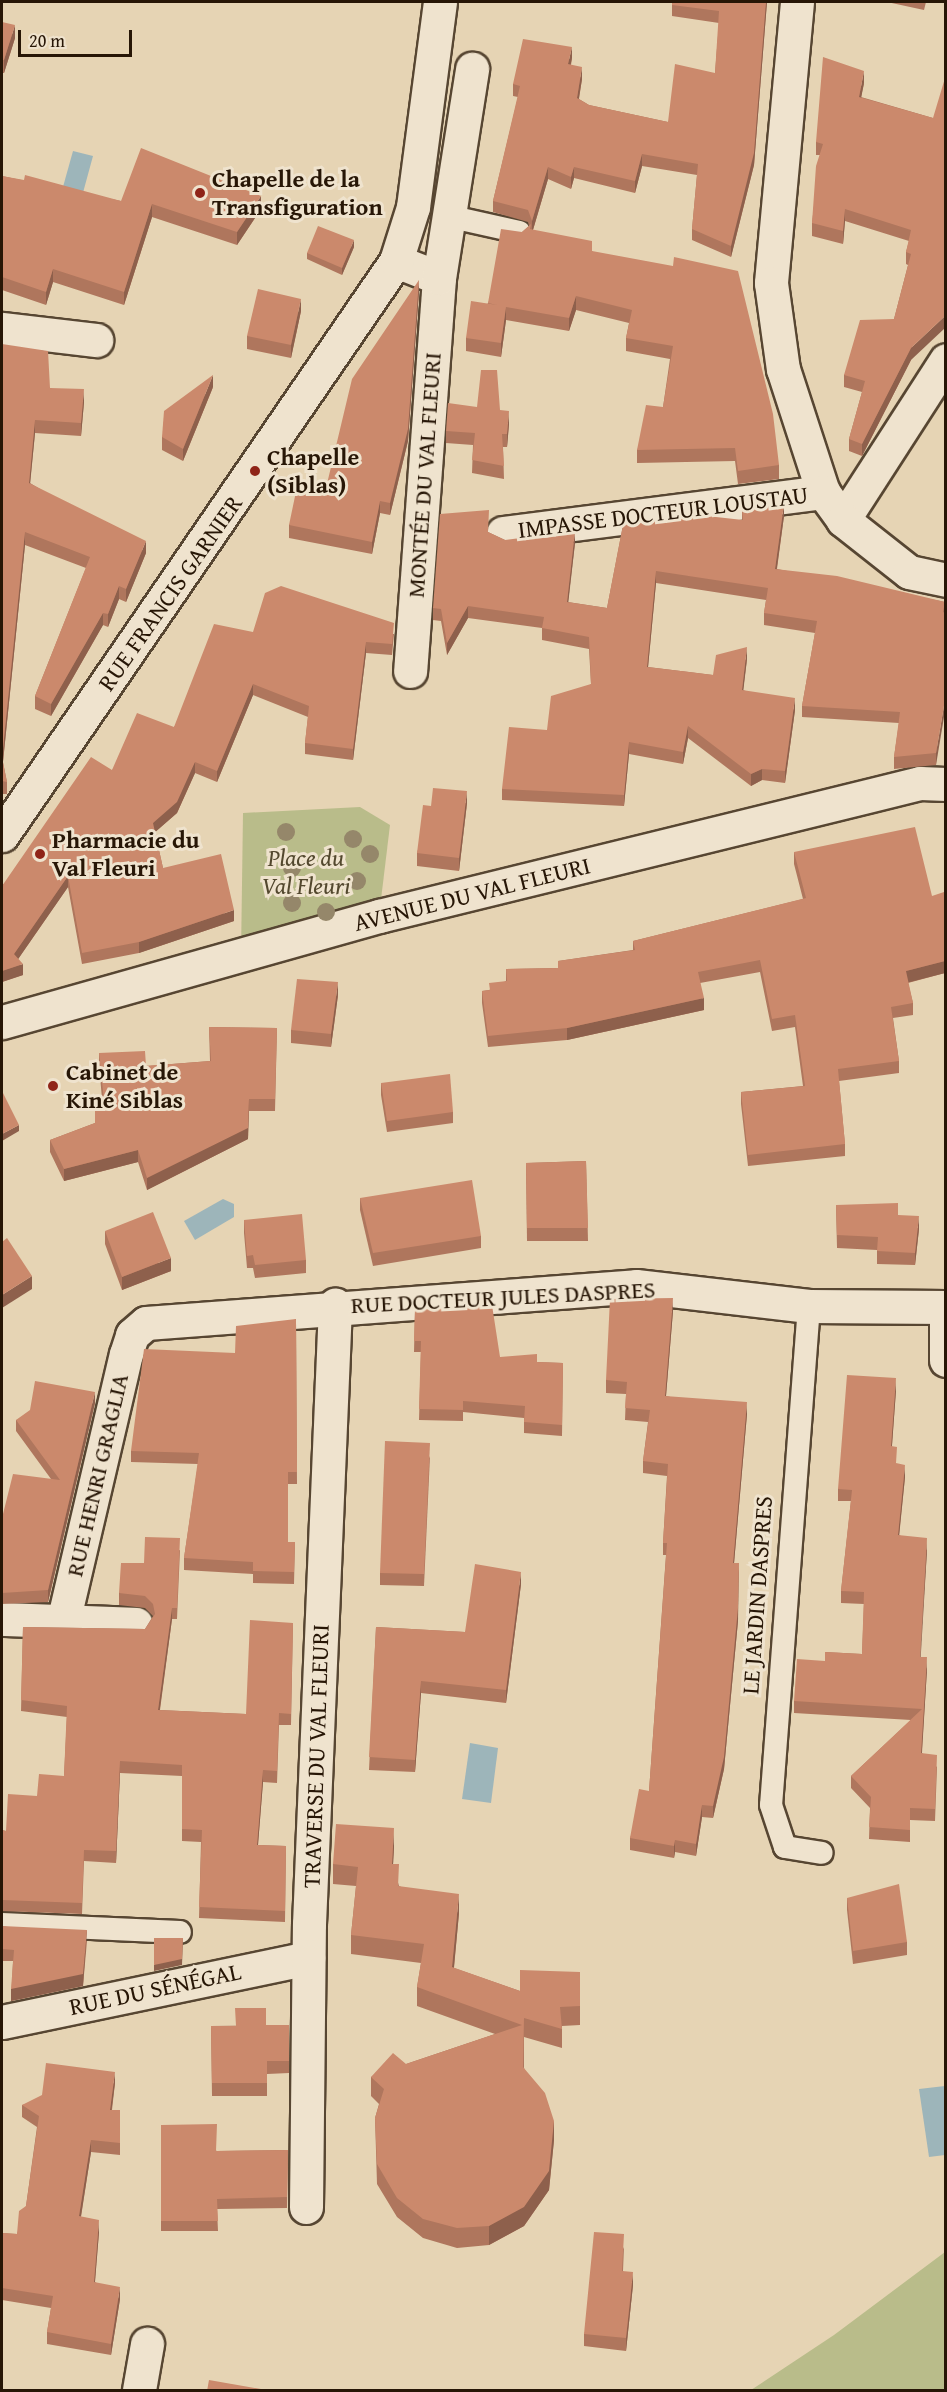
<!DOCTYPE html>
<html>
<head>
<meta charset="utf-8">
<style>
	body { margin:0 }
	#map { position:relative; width:947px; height:2392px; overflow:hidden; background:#e6d4b4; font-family:"Gentium Book Plus",serif }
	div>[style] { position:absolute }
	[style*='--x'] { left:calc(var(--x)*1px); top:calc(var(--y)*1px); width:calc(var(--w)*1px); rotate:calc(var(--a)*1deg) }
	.green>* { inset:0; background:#b9bc8a }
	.water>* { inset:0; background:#9db5ba }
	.roads { filter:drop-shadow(2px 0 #574632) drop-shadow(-2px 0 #574632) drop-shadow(0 2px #574632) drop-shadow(0 -2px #574632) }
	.lane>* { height:22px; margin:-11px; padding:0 11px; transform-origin:11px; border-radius:11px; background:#efe3ce }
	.street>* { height:33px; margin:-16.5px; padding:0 16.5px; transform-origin:16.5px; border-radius:16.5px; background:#efe3ce }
	.secondary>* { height:33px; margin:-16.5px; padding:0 16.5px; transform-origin:16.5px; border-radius:16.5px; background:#efe3ce }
	.trees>* { width:18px; height:18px; margin:-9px; border-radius:50%; background:#95876a }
	.wall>* { inset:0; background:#af765d }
	.shaded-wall>* { inset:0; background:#8e604c }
	.building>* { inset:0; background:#cb896c }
	.dots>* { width:16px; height:16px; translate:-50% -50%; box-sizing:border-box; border:3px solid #efe3ce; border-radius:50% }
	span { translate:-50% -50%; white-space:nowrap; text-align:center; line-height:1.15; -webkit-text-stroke:6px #efe3ce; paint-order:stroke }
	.poi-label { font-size:24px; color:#271606; font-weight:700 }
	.left { translate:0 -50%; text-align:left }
	.street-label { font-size:24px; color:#271606 }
	.park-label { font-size:24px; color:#53482e; font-style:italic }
	.frame { position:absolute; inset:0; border:3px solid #271606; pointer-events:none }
	.scale { position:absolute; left:18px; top:30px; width:114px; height:27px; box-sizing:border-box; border:3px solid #271606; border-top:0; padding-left:8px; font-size:18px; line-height:21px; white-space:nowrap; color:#271606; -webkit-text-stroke:4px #efe3ce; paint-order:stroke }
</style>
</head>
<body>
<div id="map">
	<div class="green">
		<div style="clip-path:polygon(360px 807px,390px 825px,379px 916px,241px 955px,243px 813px)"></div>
		<div style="clip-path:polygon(945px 2252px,945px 2390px,751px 2390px,834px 2335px)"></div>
	</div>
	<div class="water">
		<div style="clip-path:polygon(73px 151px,93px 156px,81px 200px,61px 194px)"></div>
		<div style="clip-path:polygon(223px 1199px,234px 1204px,234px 1217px,195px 1240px,184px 1221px)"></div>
		<div style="clip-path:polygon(470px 1743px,498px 1748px,491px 1803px,462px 1799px)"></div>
		<div style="clip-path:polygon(945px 2086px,945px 2155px,929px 2157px,919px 2089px)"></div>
	</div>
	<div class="roads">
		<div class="lane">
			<div style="--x:452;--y:217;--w:69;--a:12.6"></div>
			<div style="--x:809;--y:1306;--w:500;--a:94.35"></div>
			<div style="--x:771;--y:1805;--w:44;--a:71.6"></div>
			<div style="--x:785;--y:1847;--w:37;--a:9"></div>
			<div style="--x:2;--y:1924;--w:178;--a:2.6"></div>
		</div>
		<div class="street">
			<div style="--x:396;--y:261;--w:46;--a:21.6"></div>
			<div style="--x:439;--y:278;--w:394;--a:94.2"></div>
			<div style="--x:439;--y:278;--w:212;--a:-81"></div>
			<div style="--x:2;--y:329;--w:95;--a:6.7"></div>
			<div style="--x:843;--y:520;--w:190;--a:-57.2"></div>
			<div style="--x:503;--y:533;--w:323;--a:-7.3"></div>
			<div style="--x:2;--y:1022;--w:392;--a:-15.7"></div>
			<div style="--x:379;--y:916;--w:557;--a:-13.81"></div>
			<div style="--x:920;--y:783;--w:26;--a:2"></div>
			<div style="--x:2;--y:1619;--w:134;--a:2.1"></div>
			<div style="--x:63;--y:1622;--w:275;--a:-76.8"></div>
			<div style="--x:126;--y:1354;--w:20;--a:-72"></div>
			<div style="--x:132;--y:1335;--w:18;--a:-41"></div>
			<div style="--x:146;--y:1323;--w:491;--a:-4.3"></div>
			<div style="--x:636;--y:1286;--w:174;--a:6.6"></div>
			<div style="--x:809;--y:1306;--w:137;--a:0.4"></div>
			<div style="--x:2;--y:2022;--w:313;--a:-11.8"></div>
			<div style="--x:306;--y:2207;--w:283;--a:-89.4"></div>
			<div style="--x:309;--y:1924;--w:620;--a:-87.59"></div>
			<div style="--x:139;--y:2390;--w:47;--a:-80.1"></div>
		</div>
		<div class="secondary">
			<div style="--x:797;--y:2;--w:282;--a:95.3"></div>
			<div style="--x:771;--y:283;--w:87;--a:82.1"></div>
			<div style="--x:783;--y:369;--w:129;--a:72"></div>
			<div style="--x:823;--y:492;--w:34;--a:54"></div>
			<div style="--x:843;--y:520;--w:84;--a:38.2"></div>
			<div style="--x:909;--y:572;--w:38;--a:12"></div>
			<div style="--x:2;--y:835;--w:696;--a:-55.53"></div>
			<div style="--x:396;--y:261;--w:57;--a:-72.5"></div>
			<div style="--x:413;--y:207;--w:207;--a:-82.5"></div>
			<div style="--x:946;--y:1311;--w:49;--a:90"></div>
		</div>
	</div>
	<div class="trees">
		<div style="left:286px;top:832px"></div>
		<div style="left:353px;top:839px"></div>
		<div style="left:370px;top:854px"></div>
		<div style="left:292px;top:868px"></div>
		<div style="left:357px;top:881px"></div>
		<div style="left:292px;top:903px"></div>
		<div style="left:326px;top:912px"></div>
	</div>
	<div class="wall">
		<div style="clip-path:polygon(767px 2px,754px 165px,731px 257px,692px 240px,692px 229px,697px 175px,642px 166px,635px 193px,574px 178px,571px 189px,548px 179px,533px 230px,592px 251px,779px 465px,779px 479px,738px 484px,735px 461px,637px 463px,637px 450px,663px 407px,670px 359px,626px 351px,626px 338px,629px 323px,576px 310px,569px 331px,506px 320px,501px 357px,466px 351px,466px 338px,488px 303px,522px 232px,529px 226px,528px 222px,493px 212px,493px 201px,518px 97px,513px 96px,513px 84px,572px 58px,571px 65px,582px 79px,579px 99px,589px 105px,668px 122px,715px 73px,719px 23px,672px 16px,672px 5px)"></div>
		<div style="clip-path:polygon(887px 2px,926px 2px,924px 10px)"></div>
		<div style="clip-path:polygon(2px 22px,15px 38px,4px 73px,2px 73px)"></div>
		<div style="clip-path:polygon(864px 83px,861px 97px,933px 118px,911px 360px,862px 456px,849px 451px,849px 439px,862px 392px,844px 387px,844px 375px,894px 319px,908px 265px,906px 264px,906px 252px,909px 241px,845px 221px,843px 244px,812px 236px,812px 223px,820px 155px,816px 155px,816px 142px)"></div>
		<div style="clip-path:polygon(2px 176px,121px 201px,261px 209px,237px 245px,152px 217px,124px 305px,53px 282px,46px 305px,2px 290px)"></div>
		<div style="clip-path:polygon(354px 247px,342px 275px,307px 259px,307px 253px)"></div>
		<div style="clip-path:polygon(419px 292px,408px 441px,390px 515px,380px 513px,372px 554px,289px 538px,289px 525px,326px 488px)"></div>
		<div style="clip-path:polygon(301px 311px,291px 358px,247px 349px,247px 336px)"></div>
		<div style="clip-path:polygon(2px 344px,50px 388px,84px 402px,81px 436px,35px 433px,30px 483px,146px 553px,126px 602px,119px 599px,108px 627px,103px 625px,51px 716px,35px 709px,35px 696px,86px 568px,25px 545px,3px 762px,7px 782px,7px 794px,2px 794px)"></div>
		<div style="clip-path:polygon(213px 387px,183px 461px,162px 450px,162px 437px)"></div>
		<div style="clip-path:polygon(509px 424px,507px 447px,503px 447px,504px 479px,472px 473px,473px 445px,446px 443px,446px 431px)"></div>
		<div style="clip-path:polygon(742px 509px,784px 516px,777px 569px,945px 602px,936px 765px,894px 769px,894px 757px,899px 723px,802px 717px,802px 706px,815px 633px,764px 625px,764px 613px,766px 600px,656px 583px,648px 667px,713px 675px,747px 659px,743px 690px,795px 710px,785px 783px,762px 780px,751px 786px,688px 738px,683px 764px,629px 754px,624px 806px,502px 800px,502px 789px,547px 730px,591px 684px,589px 649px,542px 640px,542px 628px,468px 618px,447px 655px,441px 621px,433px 620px,433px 608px,488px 532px,505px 540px,575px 543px,568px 602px,607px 608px,623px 525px,742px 520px)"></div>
		<div style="clip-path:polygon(253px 632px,394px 634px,392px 655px,366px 653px,353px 760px,305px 754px,305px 743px,308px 717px,253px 695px,217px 782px,195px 773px,177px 813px,155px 832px,163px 868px,234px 921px,139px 953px,82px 964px,68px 887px,18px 959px,23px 975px,2px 982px,2px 886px,112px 770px,174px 727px)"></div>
		<div style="clip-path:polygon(467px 803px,459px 871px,417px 866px,417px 853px,431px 806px)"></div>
		<div style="clip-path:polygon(794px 852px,932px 896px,945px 897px,945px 973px,908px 983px,913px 1003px,913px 1015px,893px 1018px,899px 1061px,899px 1073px,839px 1081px,845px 1144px,845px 1156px,748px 1166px,741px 1104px,741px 1092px,803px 1086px,795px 1027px,772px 1031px,760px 972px,700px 983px,704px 1010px,567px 1040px,488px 1047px,482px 1003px,482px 991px,489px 990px,506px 981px,506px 969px,558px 968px,558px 961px,633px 950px,633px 941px,803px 899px,794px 864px)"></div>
		<div style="clip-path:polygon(338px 995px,331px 1047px,291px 1043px,291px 1030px)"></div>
		<div style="clip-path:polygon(209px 1027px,277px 1028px,275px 1111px,249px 1111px,248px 1139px,147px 1190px,138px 1162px,64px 1181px,50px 1152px,50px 1140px,95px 1123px,103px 1110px,99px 1065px,99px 1053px,146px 1066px,210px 1061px)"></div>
		<div style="clip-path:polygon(381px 1083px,453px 1112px,453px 1123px,387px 1132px,381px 1095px)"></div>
		<div style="clip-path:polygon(586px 1161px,588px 1241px,527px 1241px,526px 1163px)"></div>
		<div style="clip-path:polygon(360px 1198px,481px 1236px,481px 1248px,373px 1266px,360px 1210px)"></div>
		<div style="clip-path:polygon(836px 1205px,898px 1215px,919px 1229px,915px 1265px,877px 1264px,877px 1250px,837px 1248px)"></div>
		<div style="clip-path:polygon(244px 1220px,306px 1260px,306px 1273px,255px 1278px,253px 1268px,247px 1268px,244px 1233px)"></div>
		<div style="clip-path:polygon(105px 1231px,171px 1271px,122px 1290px,105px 1244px)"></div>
		<div style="clip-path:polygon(415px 1310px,500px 1357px,537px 1362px,563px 1363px,562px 1436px,524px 1433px,524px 1418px,463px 1412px,463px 1421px,419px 1420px,421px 1352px,414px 1352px)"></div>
		<div style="clip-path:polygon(673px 1311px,666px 1396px,747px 1414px,734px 1563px,738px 1621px,724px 1769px,713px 1818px,702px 1817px,696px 1856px,675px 1852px,674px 1858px,630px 1850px,630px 1838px,649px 1791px,666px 1555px,663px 1555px,663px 1543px,667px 1476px,643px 1473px,643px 1461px,648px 1422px,625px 1420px,626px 1394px,606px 1393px,606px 1380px)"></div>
		<div style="clip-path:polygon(296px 1319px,297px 1484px,288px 1484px,288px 1542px,295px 1542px,294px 1584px,253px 1583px,253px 1574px,184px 1570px,184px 1558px,198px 1464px,131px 1462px,131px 1451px,235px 1353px)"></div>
		<div style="clip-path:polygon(896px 1390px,892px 1446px,896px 1464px,905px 1477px,899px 1535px,927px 1550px,920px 1657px,927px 1669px,922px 1753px,937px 1767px,935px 1821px,910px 1820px,910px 1842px,869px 1839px,870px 1808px,851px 1788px,851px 1776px,911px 1720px,794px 1713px,794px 1701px,825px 1661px,825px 1652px,862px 1654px,864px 1604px,841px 1603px,841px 1591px,851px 1501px,838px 1501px,838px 1489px)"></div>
		<div style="clip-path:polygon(95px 1403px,48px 1602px,2px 1604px,2px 1518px,51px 1479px,16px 1431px,16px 1420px)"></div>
		<div style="clip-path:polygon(430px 1456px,424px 1586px,380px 1585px,380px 1573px)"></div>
		<div style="clip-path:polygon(180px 1550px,177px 1619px,172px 1619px,160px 1710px,246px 1714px,293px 1623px,291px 1725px,279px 1725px,277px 1783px,263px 1782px,258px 1845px,286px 1846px,285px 1922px,199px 1918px,201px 1842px,182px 1841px,182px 1776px,120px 1773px,116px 1863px,84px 1861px,82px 1914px,2px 1911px,2px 1830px,6px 1831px,37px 1796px,64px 1776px,67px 1717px,21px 1711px,23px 1627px,145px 1629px,153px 1616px,145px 1608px,119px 1605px,119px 1593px,144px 1563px)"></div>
		<div style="clip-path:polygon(521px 1584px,506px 1703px,421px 1693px,415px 1772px,369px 1770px,376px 1627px,465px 1632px)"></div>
		<div style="clip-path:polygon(394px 1847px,393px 1864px,399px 1886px,459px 1913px,454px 1968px,520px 1991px,580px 1972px,580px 2025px,562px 2026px,562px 2048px,524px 2037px,524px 2068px,554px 2140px,549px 2190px,524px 2226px,489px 2245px,457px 2248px,423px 2238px,397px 2217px,377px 2184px,375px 2118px,379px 2104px,371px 2096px,371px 2077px,406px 2064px,495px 2034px,417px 2006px,417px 1987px,421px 1963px,351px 1954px,351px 1935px,356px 1886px,333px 1884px,333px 1864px)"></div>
		<div style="clip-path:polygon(847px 1898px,907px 1942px,907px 1955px,853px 1964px,847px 1910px)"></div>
		<div style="clip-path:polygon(2px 1926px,87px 1941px,83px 1986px,11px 2001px,13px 1961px,2px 1961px)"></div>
		<div style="clip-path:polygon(289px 2025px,289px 2073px,267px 2074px,267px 2096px,212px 2096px,211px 2026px)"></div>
		<div style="clip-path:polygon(115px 2083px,112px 2110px,120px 2110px,120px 2155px,91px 2152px,81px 2217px,99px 2232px,95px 2282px,120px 2299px,111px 2355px,47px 2344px,47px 2332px,51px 2308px,2px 2300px,2px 2233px,17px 2234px,26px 2206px,37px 2127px,22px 2117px,22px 2105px)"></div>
		<div style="clip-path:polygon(161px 2125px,217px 2151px,288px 2150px,287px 2208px,217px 2209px,218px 2231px,161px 2231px)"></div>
		<div style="clip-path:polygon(624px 2247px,623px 2271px,633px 2285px,626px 2351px,584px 2346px,584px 2334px)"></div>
	</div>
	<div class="shaded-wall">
		<div style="clip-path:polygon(766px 2px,767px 2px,754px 165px,731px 257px,731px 246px)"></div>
		<div style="clip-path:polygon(15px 25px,15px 38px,4px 73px,4px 60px)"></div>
		<div style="clip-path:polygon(572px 47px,572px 58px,568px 76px,568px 64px)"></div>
		<div style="clip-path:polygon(582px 67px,582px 79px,577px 109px,577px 98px)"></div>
		<div style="clip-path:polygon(864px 71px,864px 83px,859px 109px,859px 97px)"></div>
		<div style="clip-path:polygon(642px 154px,642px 166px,635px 193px,635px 181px)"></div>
		<div style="clip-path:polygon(548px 167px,548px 179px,532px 233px,532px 221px)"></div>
		<div style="clip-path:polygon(574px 167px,574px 178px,571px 189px,571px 177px)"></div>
		<div style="clip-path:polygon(261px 196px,261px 209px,237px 245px,237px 232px)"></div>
		<div style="clip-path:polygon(152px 204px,152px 217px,124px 305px,124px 292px)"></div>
		<div style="clip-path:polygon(845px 209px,845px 221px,843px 244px,843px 231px)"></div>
		<div style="clip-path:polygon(354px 240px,354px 247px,342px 275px,342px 268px)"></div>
		<div style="clip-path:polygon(53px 269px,53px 282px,46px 305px,46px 292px)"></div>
		<div style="clip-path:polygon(419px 280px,419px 292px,408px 441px,390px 515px,390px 503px)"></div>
		<div style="clip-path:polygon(576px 296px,576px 310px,569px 331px,569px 318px)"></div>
		<div style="clip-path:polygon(301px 299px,301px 311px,291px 358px,291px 345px)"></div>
		<div style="clip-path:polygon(506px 307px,506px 320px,501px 357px,501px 343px)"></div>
		<div style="clip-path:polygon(945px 316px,945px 328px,911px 360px,862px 456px,862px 444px,911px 348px)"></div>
		<div style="clip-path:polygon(213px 375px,213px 387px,183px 461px,183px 449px)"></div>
		<div style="clip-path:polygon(84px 389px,84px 402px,81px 436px,81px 423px)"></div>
		<div style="clip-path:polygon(509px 411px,509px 424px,507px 447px,507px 434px)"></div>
		<div style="clip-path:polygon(35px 420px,35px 433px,29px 495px,29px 483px)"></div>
		<div style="clip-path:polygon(380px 501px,380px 513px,372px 554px,372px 542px)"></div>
		<div style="clip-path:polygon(784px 504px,784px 516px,775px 581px,775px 569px)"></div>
		<div style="clip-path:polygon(575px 531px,575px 543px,567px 614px,567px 602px)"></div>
		<div style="clip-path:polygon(25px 532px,25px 545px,2px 771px,2px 758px)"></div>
		<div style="clip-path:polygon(146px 541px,146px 553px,126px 602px,126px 589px)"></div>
		<div style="clip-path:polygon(656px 571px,656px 583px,647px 678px,647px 667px)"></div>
		<div style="clip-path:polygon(119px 586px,119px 599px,108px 627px,108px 614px)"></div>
		<div style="clip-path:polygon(468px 606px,468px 618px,447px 655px,447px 643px)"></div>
		<div style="clip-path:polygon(103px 613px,103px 625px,51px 716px,51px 704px)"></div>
		<div style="clip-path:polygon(366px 642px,366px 653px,353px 760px,353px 749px)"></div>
		<div style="clip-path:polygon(747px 647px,747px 659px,742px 702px,742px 690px)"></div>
		<div style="clip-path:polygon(253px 684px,253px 695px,217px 782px,217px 771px)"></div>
		<div style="clip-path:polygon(795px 698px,795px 710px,785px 783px,785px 771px)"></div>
		<div style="clip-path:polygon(945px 700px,945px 711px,936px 765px,936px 753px)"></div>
		<div style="clip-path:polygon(688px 726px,688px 738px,683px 764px,683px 752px)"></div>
		<div style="clip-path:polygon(629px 742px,629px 754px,624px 806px,624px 795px)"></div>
		<div style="clip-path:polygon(195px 762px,195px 773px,177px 813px,153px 834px,153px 823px)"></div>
		<div style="clip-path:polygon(762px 769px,762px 780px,751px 786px,751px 774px)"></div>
		<div style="clip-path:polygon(467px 791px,467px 803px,459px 871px,459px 858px)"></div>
		<div style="clip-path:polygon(68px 876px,68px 887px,14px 965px,14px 954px)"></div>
		<div style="clip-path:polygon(234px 910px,234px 921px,139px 953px,139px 942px)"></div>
		<div style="clip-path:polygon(945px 961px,945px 973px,906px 983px,906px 971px)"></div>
		<div style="clip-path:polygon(23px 964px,23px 975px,2px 982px,2px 971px)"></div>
		<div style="clip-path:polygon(338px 982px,338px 995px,331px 1047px,331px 1034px)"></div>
		<div style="clip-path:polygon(704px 998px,704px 1010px,567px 1040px,567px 1028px)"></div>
		<div style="clip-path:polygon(249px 1099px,248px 1139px,147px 1190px,147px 1178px)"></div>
		<div style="clip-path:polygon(19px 1125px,19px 1131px,2px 1141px,2px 1134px)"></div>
		<div style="clip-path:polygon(138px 1150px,138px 1162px,64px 1181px,64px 1169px)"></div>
		<div style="clip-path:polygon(919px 1216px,919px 1229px,915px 1265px,915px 1253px)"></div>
		<div style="clip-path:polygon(171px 1258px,171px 1271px,122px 1290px,122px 1277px)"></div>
		<div style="clip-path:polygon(32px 1276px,32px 1289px,2px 1308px,2px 1295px)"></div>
		<div style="clip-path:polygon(673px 1298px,673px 1311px,665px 1408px,665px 1396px)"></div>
		<div style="clip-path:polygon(896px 1378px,896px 1390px,891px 1458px,891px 1446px)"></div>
		<div style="clip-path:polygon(95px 1392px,95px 1403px,48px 1602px,48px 1590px)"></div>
		<div style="clip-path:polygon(747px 1402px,747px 1414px,733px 1575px,733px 1563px)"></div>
		<div style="clip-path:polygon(905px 1465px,905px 1477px,898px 1547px,898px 1535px)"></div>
		<div style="clip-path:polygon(927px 1538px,927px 1550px,920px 1669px,920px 1657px)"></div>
		<div style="clip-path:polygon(739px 1563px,738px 1621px,724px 1769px,713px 1818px,713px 1806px)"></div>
		<div style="clip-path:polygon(521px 1572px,521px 1584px,506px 1703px,506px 1690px)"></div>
		<div style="clip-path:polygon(172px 1608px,172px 1619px,158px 1722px,158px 1710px)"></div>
		<div style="clip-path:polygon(927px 1657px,927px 1669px,921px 1765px,921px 1753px)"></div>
		<div style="clip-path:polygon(421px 1681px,421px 1693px,415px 1772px,415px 1760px)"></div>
		<div style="clip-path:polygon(120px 1761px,120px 1773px,116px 1863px,116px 1851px)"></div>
		<div style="clip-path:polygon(263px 1770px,263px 1782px,257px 1857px,257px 1845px)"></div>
		<div style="clip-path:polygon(702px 1805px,702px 1817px,696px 1856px,696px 1844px)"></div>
		<div style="clip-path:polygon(394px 1828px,394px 1847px,392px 1883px,392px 1864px)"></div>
		<div style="clip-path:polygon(675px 1840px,675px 1852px,674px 1858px,674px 1846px)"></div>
		<div style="clip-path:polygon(459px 1894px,459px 1913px,452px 1987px,452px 1967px)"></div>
		<div style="clip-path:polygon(87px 1930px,83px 1986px,11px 2001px,11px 1989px)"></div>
		<div style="clip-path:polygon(183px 1938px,182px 1965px,154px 1971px,154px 1965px)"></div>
		<div style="clip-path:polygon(115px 2072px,115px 2083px,110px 2121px,110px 2110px)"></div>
		<div style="clip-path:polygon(554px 2121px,554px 2140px,549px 2190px,524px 2226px,489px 2245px,489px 2226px)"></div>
		<div style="clip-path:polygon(91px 2140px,91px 2152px,79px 2228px,79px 2216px)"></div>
		<div style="clip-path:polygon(99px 2220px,99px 2232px,94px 2293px,94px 2282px)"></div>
		<div style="clip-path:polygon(633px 2272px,633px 2285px,626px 2351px,626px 2338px)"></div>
		<div style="clip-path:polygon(120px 2287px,120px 2299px,111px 2355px,111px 2344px)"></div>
	</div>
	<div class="building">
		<div style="clip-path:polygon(672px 2px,766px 2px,754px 153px,731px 246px,692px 229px,698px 164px,642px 154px,635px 181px,574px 167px,571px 177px,548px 167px,532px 221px,528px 210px,493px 201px,520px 86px,513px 84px,523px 39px,572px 47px,568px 64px,582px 67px,577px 98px,589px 105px,668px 122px,675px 64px,715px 73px,719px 11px,672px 5px)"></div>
		<div style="clip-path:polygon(2px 22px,15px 25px,4px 60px,2px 60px)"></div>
		<div style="clip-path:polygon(823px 57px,864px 71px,859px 97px,933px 118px,945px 78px,945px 316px,911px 348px,862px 444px,849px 439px,865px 381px,844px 375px,860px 320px,894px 319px,911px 254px,906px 252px,911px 230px,845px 209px,843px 231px,812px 223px,816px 166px,823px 144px,816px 142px)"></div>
		<div style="clip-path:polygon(141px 148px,261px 196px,237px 232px,152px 204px,124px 292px,53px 269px,46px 292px,2px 277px,2px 176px,24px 180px,25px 175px,121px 201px)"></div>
		<div style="clip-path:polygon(531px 224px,530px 229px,592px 241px,592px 251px,673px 266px,674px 257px,738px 271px,773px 414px,779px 465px,738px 471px,735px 448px,637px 450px,646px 405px,663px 407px,673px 346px,626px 338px,632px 310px,576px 296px,569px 318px,506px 307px,501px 343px,466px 338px,471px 301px,497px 305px,488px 303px,501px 229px,522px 232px)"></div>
		<div style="clip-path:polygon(318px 226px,354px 240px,342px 268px,307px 253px)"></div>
		<div style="clip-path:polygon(419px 280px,408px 429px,390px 503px,380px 501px,372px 542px,289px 525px,298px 482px,326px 488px,352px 379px)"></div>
		<div style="clip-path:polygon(258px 289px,301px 299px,291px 345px,247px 336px)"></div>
		<div style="clip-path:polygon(2px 344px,48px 351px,50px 388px,84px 389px,81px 423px,35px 420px,29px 483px,146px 541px,126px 589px,119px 586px,108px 614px,103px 613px,51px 704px,35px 696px,90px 557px,25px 532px,2px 758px,7px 782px,2px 781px)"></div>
		<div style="clip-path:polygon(481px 370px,497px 370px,500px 410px,509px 411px,507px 434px,502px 434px,504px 466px,472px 460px,475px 433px,446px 431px,448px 403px,477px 407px)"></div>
		<div style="clip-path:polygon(213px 375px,183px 449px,162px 437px,164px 411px)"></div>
		<div style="clip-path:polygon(784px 504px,775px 569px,837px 576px,945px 602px,943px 612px,945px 613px,945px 700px,936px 753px,894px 757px,900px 712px,802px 706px,817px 621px,764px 613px,768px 588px,656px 571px,647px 667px,713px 675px,716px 655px,747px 647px,742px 690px,795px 698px,785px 771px,762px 769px,751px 774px,688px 726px,683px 752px,629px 742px,624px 795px,502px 789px,509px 727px,547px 730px,551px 696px,591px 684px,589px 637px,542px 628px,544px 617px,468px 606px,447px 643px,441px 609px,433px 608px,440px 514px,489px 510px,488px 532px,505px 540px,575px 531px,567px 602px,607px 608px,623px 525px,698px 515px,743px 520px,742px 509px)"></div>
		<div style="clip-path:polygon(281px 586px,394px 623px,392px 644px,366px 642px,353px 749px,305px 743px,309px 706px,253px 684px,217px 771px,195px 762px,177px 802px,153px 823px,163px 868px,221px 854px,234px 910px,139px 942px,82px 953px,68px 876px,14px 954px,23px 964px,2px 971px,2px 886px,91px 757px,112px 770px,137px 713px,174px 727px,214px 624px,253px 632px,265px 593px)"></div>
		<div style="clip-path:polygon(433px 788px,467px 791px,459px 858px,417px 853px,423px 805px,431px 806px)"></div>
		<div style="clip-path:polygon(915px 827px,932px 896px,944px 892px,945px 897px,945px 961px,906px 971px,913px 1003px,891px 1007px,899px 1061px,838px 1069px,845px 1144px,748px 1155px,741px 1092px,805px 1086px,795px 1015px,772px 1019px,760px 960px,698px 972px,704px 998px,567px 1028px,488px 1036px,482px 991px,490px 990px,489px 983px,507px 981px,506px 969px,558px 968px,558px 961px,635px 950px,633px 941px,806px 898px,794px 852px)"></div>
		<div style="clip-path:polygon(297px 979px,338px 982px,331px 1034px,291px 1030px)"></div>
		<div style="clip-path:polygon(209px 1027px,277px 1028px,275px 1099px,249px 1099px,248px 1128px,147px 1178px,138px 1150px,64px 1169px,50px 1140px,95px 1123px,95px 1110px,105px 1110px,99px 1053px,145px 1051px,146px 1066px,211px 1061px)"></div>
		<div style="clip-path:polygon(450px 1074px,453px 1112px,387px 1121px,381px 1083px)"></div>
		<div style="clip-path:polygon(2px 1091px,19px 1125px,2px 1134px)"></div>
		<div style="clip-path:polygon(586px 1161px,588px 1228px,527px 1228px,526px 1163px)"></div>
		<div style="clip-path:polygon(472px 1180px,481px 1236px,373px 1253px,360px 1198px)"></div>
		<div style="clip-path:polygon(898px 1203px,898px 1215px,919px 1216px,915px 1253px,877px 1251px,878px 1237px,837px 1235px,836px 1205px)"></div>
		<div style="clip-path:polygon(153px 1212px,171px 1258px,122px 1277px,105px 1231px)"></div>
		<div style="clip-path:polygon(302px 1214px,306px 1260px,255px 1265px,253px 1255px,247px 1256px,244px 1220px)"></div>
		<div style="clip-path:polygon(7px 1238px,32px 1276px,2px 1295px,2px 1242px)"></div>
		<div style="clip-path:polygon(673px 1298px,665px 1396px,747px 1402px,733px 1563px,739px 1563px,738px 1608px,724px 1757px,713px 1806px,702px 1805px,696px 1844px,675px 1840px,674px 1846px,630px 1838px,639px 1789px,649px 1791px,667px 1543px,663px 1543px,668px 1464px,643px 1461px,650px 1410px,625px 1408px,627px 1382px,606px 1380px,610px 1299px)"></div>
		<div style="clip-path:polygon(492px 1305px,500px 1357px,537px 1354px,537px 1362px,563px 1363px,562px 1425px,524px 1422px,525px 1406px,463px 1401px,463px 1410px,419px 1409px,421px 1341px,414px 1341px,415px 1310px)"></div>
		<div style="clip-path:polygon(296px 1319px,297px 1472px,288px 1472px,288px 1542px,295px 1542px,294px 1572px,253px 1571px,253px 1562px,184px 1558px,199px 1453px,131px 1451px,144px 1349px,235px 1353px,236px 1326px)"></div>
		<div style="clip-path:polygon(847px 1375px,896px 1378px,891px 1446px,897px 1447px,896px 1463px,905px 1465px,898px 1535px,927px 1538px,920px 1657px,927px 1657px,921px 1753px,937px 1755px,935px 1809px,910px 1808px,910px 1830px,869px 1827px,871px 1797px,851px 1776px,922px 1709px,794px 1701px,797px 1659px,825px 1661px,825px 1652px,862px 1654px,864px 1592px,841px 1591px,852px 1490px,838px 1489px)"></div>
		<div style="clip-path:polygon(35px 1381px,95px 1392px,48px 1590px,2px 1593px,2px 1518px,13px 1474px,60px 1480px,16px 1420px,30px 1410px)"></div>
		<div style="clip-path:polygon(385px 1441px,430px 1443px,424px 1574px,380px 1573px)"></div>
		<div style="clip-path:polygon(145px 1537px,180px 1538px,177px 1608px,172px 1608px,158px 1710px,246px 1714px,250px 1620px,293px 1623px,291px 1714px,279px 1713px,277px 1771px,263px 1770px,257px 1845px,286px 1846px,285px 1911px,199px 1907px,202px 1830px,182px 1829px,182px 1765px,120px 1761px,116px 1851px,84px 1850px,82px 1903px,2px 1900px,2px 1830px,6px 1831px,8px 1794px,37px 1796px,39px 1774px,64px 1776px,67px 1706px,21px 1700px,23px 1627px,145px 1629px,155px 1614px,153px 1604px,145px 1596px,119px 1593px,121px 1563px,144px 1563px)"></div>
		<div style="clip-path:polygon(475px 1564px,521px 1572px,506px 1690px,421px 1681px,415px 1760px,369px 1757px,376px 1627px,465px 1632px)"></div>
		<div style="clip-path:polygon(336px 1824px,394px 1828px,392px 1864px,399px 1864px,398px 1886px,459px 1894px,452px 1967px,520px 1991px,520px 1970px,580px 1972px,580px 2006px,560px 2007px,562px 2029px,524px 2018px,523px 2067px,545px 2093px,554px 2121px,549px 2171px,524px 2207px,489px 2226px,457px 2228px,423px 2219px,397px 2198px,377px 2164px,375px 2118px,384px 2089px,371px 2077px,393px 2053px,406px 2064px,522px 2025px,417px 1987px,424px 1944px,351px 1935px,358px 1867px,333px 1864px)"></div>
		<div style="clip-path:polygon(899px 1884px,907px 1942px,853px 1951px,847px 1898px)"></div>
		<div style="clip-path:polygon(2px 1926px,87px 1930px,83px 1974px,11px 1989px,14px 1950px,2px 1949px)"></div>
		<div style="clip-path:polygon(154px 1938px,183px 1938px,182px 1959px,154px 1965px)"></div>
		<div style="clip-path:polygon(235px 2008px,266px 2008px,266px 2025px,289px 2025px,289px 2061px,267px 2061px,267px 2083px,212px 2083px,211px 2026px,236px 2026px)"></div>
		<div style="clip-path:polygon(46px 2063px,115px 2072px,110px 2110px,120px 2110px,120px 2143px,91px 2140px,79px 2216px,99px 2220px,94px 2282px,120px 2287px,111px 2344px,47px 2332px,53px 2296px,2px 2288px,2px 2233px,17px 2234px,19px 2211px,26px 2206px,39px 2116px,22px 2105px,42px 2095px)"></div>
		<div style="clip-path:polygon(217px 2124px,216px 2151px,288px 2150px,287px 2197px,217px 2199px,218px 2221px,161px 2221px,161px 2125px)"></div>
		<div style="clip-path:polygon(594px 2232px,624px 2234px,622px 2271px,633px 2272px,626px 2338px,584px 2334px)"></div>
		<div style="clip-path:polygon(209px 2380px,272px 2391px,207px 2391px)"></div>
	</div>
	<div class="dots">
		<div style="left:200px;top:193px;background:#8f2418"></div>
		<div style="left:255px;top:471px;background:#8f2418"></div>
		<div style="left:40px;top:854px;background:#8f2418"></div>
		<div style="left:53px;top:1086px;background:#8f2418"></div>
	</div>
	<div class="poi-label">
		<span class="left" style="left:212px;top:193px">Chapelle de la<br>Transfiguration</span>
		<span class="left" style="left:267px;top:471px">Chapelle<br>(Siblas)</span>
		<span class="left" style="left:52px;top:854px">Pharmacie du<br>Val Fleuri</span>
		<span class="left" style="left:66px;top:1086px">Cabinet de<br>Kiné Siblas</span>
	</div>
	<div class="street-label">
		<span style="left:424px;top:475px;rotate:-86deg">MONTÉE DU VAL FLEURI</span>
		<span style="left:663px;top:512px;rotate:-7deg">IMPASSE DOCTEUR LOUSTAU</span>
		<span style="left:170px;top:593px;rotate:-55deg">RUE FRANCIS GARNIER</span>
		<span style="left:472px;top:894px;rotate:-14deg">AVENUE DU VAL FLEURI</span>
		<span style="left:503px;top:1297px;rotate:-3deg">RUE DOCTEUR JULES DASPRES</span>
		<span style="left:97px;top:1475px;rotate:-77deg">RUE HENRI GRAGLIA</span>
		<span style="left:757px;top:1595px;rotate:-86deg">LE JARDIN DASPRES</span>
		<span style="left:316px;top:1756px;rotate:-88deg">TRAVERSE DU VAL FLEURI</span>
		<span style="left:155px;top:1989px;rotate:-12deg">RUE DU SÉNÉGAL</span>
	</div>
	<div class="park-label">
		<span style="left:306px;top:872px">Place du<br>Val Fleuri</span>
	</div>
	<div class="frame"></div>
	<div class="scale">20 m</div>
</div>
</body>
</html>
